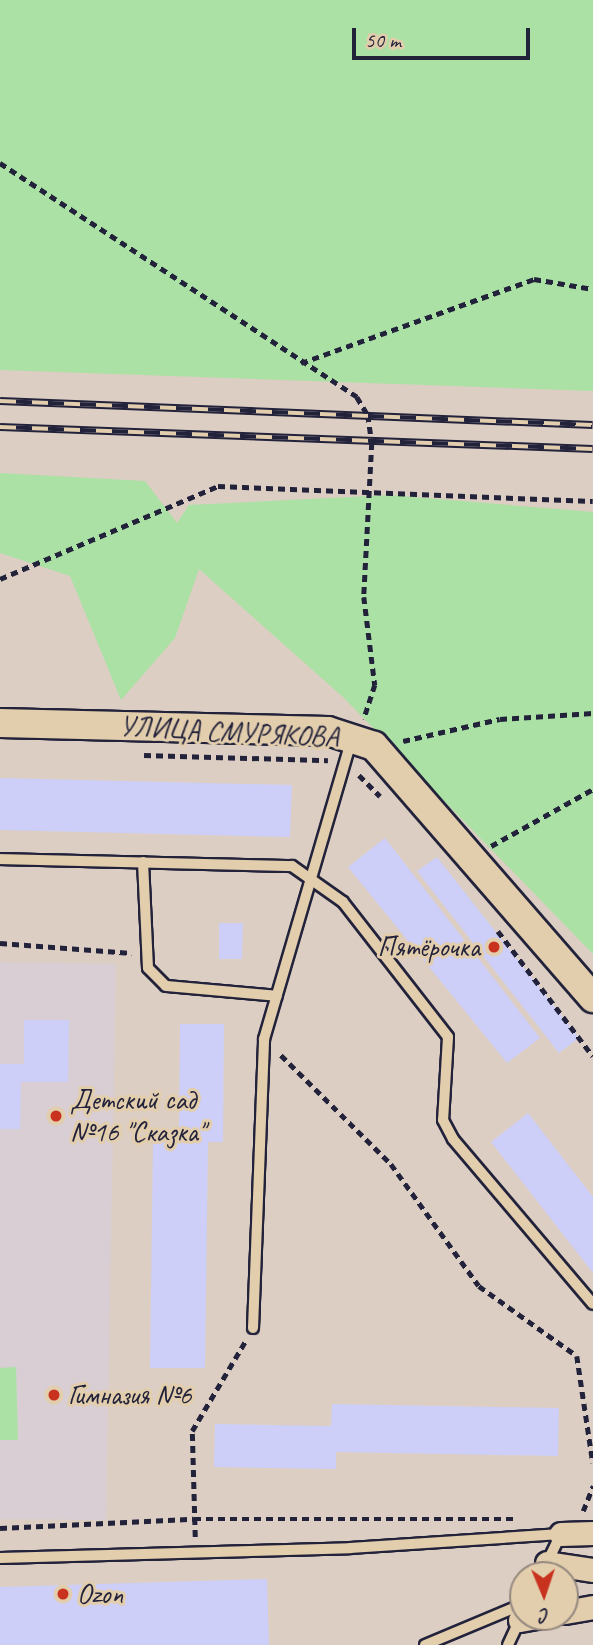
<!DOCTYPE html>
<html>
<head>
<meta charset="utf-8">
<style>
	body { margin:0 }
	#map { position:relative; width:593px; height:1645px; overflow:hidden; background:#dccec3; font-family:Caveat,sans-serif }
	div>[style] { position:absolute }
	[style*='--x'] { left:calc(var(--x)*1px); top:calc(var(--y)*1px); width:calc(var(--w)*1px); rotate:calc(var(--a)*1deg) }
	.built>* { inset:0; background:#d8ced3 }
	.green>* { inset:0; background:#abe1a4 }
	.building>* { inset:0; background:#cdcff8 }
	.path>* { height:4.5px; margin-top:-2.25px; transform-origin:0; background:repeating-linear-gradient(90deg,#22223b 0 7px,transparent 0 12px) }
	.roads { filter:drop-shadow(2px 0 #22223b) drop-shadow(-2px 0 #22223b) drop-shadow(0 2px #22223b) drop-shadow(0 -2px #22223b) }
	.service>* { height:10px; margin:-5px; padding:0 5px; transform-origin:5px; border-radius:5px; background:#e2cdac }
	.minor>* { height:23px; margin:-11.5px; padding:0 11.5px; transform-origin:11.5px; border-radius:11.5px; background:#e2cdac }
	.tertiary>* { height:28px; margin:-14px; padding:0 14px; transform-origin:14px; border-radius:14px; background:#e2cdac }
	.rail>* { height:8px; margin-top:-4px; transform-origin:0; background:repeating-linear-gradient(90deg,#e2cdac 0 16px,#22223b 0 32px); box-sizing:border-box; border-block:2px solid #22223b }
	.dots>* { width:19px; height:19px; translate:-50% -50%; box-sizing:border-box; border:4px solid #e2cdac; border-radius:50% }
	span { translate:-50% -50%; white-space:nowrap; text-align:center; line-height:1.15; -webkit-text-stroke:6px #e2cdac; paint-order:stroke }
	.street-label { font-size:28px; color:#22223b }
	.poi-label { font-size:28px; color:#22223b }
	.right { translate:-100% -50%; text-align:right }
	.left { translate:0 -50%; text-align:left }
	.north { position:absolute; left:509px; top:1561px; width:70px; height:70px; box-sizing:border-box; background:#e2cdac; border:2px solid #95897f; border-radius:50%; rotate:178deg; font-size:19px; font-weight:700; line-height:28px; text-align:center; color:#22223b }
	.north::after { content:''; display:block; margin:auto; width:24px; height:32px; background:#c8321e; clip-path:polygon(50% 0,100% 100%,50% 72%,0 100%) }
	.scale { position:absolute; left:352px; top:28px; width:178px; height:32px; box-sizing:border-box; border:4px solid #22223b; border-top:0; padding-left:9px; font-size:21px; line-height:24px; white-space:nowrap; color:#22223b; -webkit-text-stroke:5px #e2cdac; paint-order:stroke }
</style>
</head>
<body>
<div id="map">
	<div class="built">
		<div style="clip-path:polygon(0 962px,116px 964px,106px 1520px,0 1519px)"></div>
	</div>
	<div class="green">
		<div style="clip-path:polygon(0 0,593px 0,593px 391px,0 370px)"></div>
		<div style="clip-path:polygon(0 473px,145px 481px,177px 523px,189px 505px,390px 495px,593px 512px,593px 954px,344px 698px,199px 569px,175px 638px,121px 700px,70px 576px,0 553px)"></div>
		<div style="clip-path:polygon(16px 1367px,18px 1440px,0 1440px,0 1368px)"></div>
	</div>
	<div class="building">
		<div style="clip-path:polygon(0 778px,292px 785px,290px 837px,0 830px)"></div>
		<div style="clip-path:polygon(385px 838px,540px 1038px,507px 1063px,348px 867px)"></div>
		<div style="clip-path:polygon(437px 857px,579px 1038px,559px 1053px,417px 871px)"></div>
		<div style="clip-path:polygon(219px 923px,243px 923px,242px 959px,219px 959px)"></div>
		<div style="clip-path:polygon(24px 1020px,69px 1020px,68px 1082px,21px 1082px,20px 1129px,0 1129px,0 1064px,24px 1064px)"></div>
		<div style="clip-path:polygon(180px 1024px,224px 1024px,223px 1142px,208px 1142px,205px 1368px,150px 1368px,153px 1141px,179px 1141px)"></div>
		<div style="clip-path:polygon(528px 1113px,593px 1197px,593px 1273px,491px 1142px)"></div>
		<div style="clip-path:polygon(332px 1404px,559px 1408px,558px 1456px,336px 1452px,336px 1469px,214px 1467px,215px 1424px,331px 1426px)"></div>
		<div style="clip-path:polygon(267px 1579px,269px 1645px,0 1645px,0 1587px)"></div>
	</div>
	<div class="path">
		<div style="--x:0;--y:163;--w:427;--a:33.2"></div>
		<div style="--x:357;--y:397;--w:21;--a:59"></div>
		<div style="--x:368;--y:415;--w:28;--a:82"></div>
		<div style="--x:372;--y:443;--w:154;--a:93"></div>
		<div style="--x:364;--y:597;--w:89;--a:82.9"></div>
		<div style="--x:375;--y:685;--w:36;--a:108"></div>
		<div style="--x:301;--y:363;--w:248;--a:-19.8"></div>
		<div style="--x:534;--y:279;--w:60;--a:9.6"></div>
		<div style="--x:0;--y:579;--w:237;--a:-23.1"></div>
		<div style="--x:218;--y:486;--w:375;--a:2.3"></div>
		<div style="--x:403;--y:741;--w:99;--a:-12.8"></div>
		<div style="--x:500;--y:719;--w:93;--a:-3.7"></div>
		<div style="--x:144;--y:755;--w:184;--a:1.6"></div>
		<div style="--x:359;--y:775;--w:30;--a:45"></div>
		<div style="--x:491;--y:846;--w:117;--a:-29.2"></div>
		<div style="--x:498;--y:931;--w:157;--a:52.8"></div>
		<div style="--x:0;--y:943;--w:132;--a:4.3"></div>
		<div style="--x:281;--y:1055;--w:155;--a:44.7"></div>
		<div style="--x:391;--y:1164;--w:150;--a:54.2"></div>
		<div style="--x:479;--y:1286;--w:120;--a:35.5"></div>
		<div style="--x:577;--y:1356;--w:108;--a:81.5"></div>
		<div style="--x:583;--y:1511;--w:27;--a:-68"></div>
		<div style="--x:0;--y:1528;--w:194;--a:-2.7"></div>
		<div style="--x:194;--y:1519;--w:319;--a:0"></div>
		<div style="--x:195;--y:1537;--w:106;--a:-91.6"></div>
		<div style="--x:192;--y:1431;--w:106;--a:-59.3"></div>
	</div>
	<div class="roads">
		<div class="service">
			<div style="--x:0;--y:859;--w:292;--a:1.4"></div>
			<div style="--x:292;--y:866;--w:62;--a:35.2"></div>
			<div style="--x:343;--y:902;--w:171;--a:52.1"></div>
			<div style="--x:448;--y:1037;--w:83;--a:93.4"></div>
			<div style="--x:443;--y:1120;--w:21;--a:62"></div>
			<div style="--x:453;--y:1139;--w:216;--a:49.7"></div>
			<div style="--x:143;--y:862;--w:106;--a:87.3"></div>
			<div style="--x:148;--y:968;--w:25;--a:45"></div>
			<div style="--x:166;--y:986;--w:111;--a:5.1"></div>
			<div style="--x:253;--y:1328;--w:289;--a:-87.8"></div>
			<div style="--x:264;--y:1039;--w:314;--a:-73.7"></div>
			<div style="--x:0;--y:1558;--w:350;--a:-1.6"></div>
			<div style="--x:350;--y:1548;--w:211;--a:-3.8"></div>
			<div style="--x:541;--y:1575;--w:46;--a:-64"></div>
			<div style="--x:425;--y:1645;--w:106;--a:-22.7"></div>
			<div style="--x:508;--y:1645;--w:29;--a:-65"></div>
		</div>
		<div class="minor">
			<div style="--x:561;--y:1534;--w:32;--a:-2"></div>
			<div style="--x:547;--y:1563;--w:47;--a:8.7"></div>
			<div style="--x:565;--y:1612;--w:28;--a:-10"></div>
			<div style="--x:520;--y:1620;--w:17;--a:-10"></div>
		</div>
		<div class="tertiary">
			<div style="--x:0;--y:723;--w:328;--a:1.4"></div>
			<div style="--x:328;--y:731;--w:48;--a:18.1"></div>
			<div style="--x:374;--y:746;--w:334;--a:49"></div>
		</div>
	</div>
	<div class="rail">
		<div style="--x:0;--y:401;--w:593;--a:2.32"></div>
		<div style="--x:0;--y:427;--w:593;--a:2.12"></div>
	</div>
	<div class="dots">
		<div style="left:494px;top:947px;background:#c8321e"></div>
		<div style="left:56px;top:1116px;background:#c8321e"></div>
		<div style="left:54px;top:1395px;background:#c8321e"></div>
		<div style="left:63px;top:1594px;background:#c8321e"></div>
	</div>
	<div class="street-label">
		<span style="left:229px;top:732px;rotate:3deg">УЛИЦА СМУРЯКОВА</span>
	</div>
	<div class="poi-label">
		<span class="right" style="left:480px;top:947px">Пятёрочка</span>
		<span class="left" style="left:70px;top:1116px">Детский сад<br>№16 "Сказка"</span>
		<span class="left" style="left:68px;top:1395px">Гимназия №6</span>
		<span class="left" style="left:77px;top:1594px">Ozon</span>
	</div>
	<div class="north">С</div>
	<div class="scale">50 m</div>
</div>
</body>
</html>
